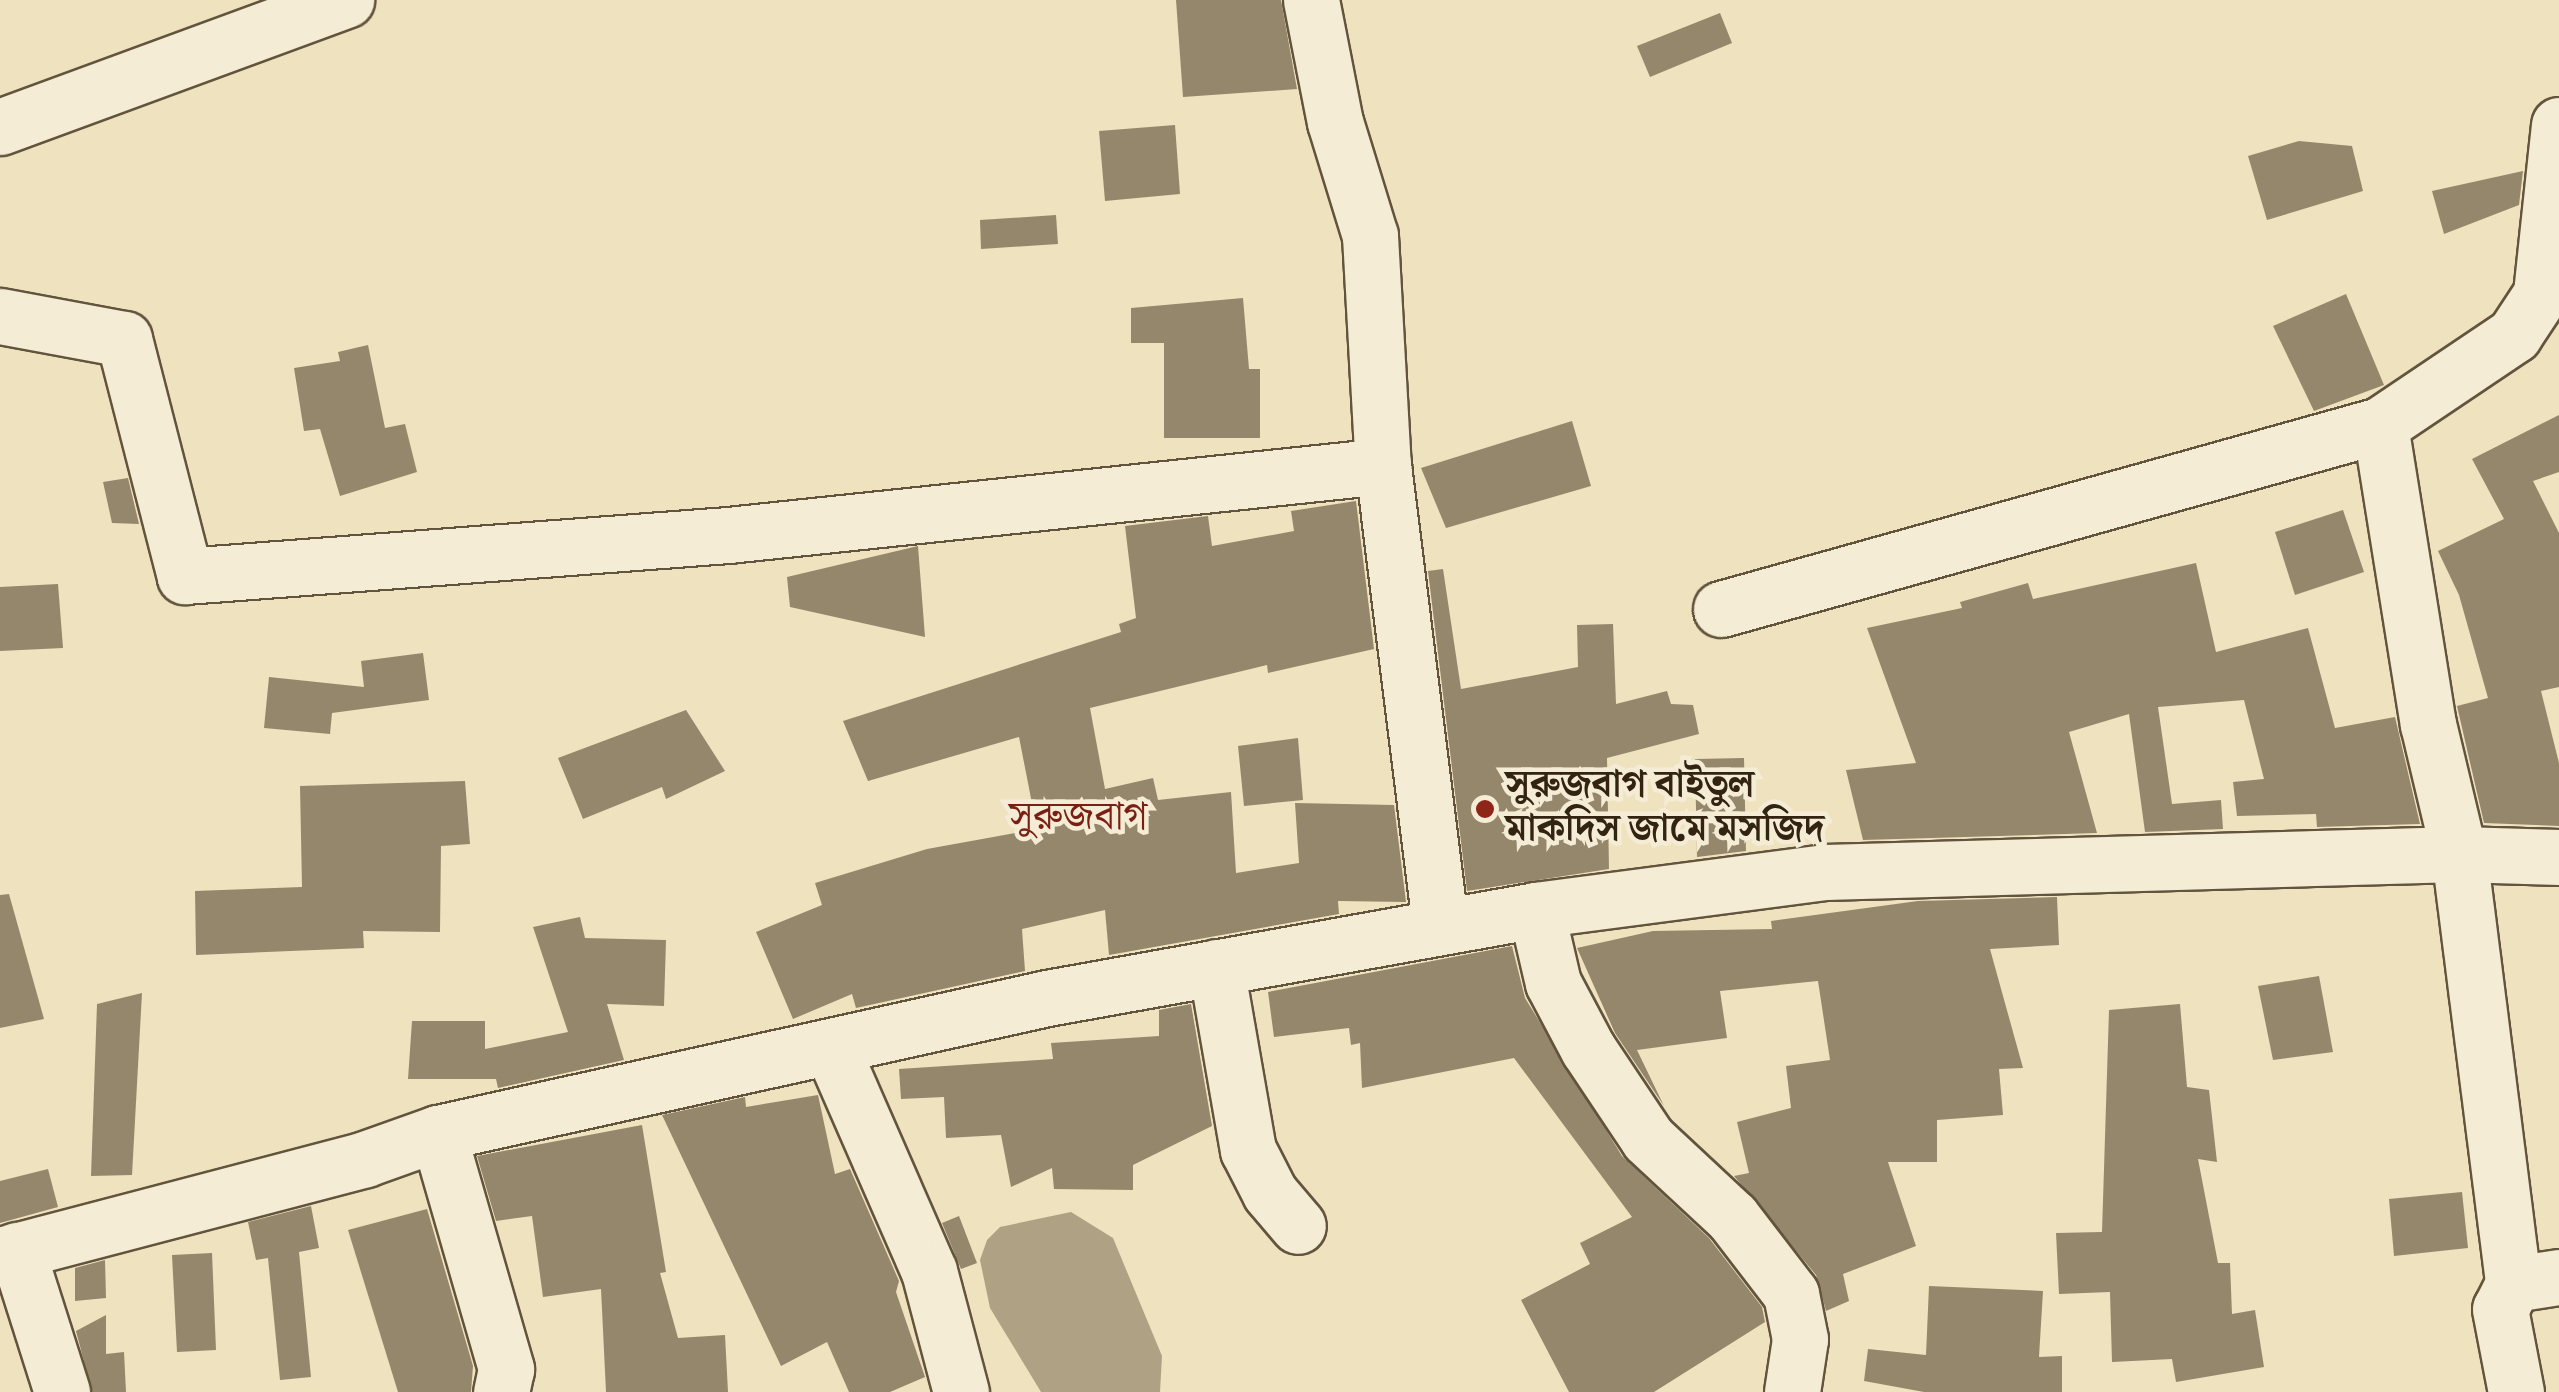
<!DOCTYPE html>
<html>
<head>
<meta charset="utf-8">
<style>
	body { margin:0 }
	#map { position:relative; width:2559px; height:1392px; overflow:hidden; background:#efe2be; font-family:"IM FELL English","Noto Serif Bengali",serif }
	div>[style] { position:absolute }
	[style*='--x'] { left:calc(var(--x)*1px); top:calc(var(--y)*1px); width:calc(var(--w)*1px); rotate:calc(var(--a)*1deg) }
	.water>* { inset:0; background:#afa184 }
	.building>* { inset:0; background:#95876b }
	.roads { filter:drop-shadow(2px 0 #62543d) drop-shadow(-2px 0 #62543d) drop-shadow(0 2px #62543d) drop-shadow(0 -2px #62543d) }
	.minor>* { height:55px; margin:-27.5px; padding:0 27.5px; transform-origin:27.5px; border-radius:27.5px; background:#f5ecd5 }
	.dots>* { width:28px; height:28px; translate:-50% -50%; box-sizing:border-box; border:5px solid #f5ecd5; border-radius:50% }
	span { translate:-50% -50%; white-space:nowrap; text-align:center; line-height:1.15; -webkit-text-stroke:9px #f5ecd5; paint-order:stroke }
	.poi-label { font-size:38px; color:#332412; font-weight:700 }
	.left { translate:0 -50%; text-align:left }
	.neighbourhood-label { font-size:40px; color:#7a1f14 }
</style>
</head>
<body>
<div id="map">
	<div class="water">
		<div style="clip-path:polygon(1071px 1212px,1113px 1238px,1162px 1356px,1160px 1392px,1041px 1392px,990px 1308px,980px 1260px,987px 1240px,1000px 1227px)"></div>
	</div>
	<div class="building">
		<div style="clip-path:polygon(1176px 0,1281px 0,1297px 89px,1183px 97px)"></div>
		<div style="clip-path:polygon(1720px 13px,1732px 43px,1650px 77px,1637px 46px)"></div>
		<div style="clip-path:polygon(1175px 125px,1180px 194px,1105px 201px,1099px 131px)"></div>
		<div style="clip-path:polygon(2299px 141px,2352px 146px,2363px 191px,2267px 220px,2248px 156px)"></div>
		<div style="clip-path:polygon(2523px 171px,2519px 205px,2444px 234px,2432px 191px)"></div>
		<div style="clip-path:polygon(1056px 215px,1058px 244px,981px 249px,980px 220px)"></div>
		<div style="clip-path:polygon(2346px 294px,2384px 385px,2314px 411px,2273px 326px)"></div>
		<div style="clip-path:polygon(1243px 298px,1249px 369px,1260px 369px,1260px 438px,1164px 438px,1164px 343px,1131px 343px,1131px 308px)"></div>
		<div style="clip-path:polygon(368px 345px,385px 428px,405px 424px,417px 472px,340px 496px,320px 429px,304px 431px,294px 368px,340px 361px,338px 352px)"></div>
		<div style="clip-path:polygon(2559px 415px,2559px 472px,2533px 481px,2559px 533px,2559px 687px,2541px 691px,2559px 763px,2559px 826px,2484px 823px,2457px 706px,2488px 698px,2459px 595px,2438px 551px,2504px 519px,2472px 459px)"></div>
		<div style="clip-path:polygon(1572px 421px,1591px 486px,1446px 528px,1421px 468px)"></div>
		<div style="clip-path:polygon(128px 478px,139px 524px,112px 523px,103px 482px)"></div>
		<div style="clip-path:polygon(1356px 501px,1374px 649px,1268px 673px,1267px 665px,1090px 708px,1105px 789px,1153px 778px,1158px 800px,1231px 792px,1236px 873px,1299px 863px,1295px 803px,1394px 805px,1406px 902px,1338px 901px,1339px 914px,1109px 955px,1105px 910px,1022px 929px,1025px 971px,856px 1008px,852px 994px,793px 1019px,756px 932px,822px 905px,815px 883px,927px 849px,1037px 829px,1019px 737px,868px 781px,843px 721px,1121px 632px,1119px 624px,1136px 618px,1125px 526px,1208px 516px,1212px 546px,1294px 531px,1291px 511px)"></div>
		<div style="clip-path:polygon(2343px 510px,2364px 572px,2295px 595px,2275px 532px)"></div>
		<div style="clip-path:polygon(918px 546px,925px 637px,790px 607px,787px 577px)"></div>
		<div style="clip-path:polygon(2196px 563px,2216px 652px,2308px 628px,2335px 728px,2395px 717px,2420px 824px,2317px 827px,2316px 814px,2237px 816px,2233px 782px,2264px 779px,2244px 700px,2158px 707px,2172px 804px,2221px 800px,2223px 829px,2145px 832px,2129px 714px,2069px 732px,2097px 833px,1863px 840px,1846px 770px,1916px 763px,1867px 628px,1962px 608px,1960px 602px,2028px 583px,2033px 599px)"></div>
		<div style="clip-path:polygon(1443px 569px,1461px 689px,1578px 667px,1577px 625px,1613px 624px,1616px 704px,1667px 691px,1671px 704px,1693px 705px,1699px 734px,1607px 758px,1609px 869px,1467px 891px,1428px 571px)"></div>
		<div style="clip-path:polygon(58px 584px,63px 648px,0 651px,0 587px)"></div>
		<div style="clip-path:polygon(423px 653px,429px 700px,332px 713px,330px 734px,264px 728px,269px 677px,364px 687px,361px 661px)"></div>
		<div style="clip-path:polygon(686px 710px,725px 771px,666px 799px,662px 787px,583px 819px,558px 758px)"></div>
		<div style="clip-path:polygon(1298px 738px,1303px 800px,1244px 806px,1238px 746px)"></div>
		<div style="clip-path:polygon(1744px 758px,1746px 851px,1697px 857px,1695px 759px)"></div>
		<div style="clip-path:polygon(465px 781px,470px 844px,441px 846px,440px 932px,363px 931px,364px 948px,196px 955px,195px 891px,302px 887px,300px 786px)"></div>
		<div style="clip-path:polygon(9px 894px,44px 1019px,0 1028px,0 895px)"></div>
		<div style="clip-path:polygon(2057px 897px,2059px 945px,1990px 949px,2023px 1068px,1999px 1069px,2003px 1115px,1937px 1120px,1937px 1162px,1888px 1162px,1916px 1246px,1843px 1274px,1849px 1301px,1826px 1311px,1816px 1275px,1734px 1176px,1749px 1173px,1737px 1122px,1791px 1108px,1786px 1066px,1830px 1060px,1818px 981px,1720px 991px,1727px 1038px,1637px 1050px,1664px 1106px,1615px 1033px,1577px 948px,1653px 931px,1772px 929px,1771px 921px,1918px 901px)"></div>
		<div style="clip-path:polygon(580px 917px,585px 938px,666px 940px,664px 1006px,607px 1004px,624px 1060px,498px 1088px,496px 1079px,408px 1079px,412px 1021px,485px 1021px,485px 1049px,568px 1032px,533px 927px)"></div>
		<div style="clip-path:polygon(1512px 946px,1525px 998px,1622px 1156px,1709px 1238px,1762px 1307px,1765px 1322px,1654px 1392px,1569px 1392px,1521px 1300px,1590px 1264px,1580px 1243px,1632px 1217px,1514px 1058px,1362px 1088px,1360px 1043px,1351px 1045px,1349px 1028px,1274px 1037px,1268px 992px)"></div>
		<div style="clip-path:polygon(2319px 976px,2333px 1052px,2273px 1060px,2258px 986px)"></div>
		<div style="clip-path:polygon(142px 993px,132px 1175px,91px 1176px,97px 1004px)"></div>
		<div style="clip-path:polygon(1191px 1004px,1212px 1126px,1133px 1165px,1133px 1190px,1054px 1189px,1052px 1168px,1011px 1187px,1001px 1135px,946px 1138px,944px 1097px,901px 1099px,899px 1069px,1053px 1059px,1051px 1043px,1159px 1036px,1159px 1010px)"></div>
		<div style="clip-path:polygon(2180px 1004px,2187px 1087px,2209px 1090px,2217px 1162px,2198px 1159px,2218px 1263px,2230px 1263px,2232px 1314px,2255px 1310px,2264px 1367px,2176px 1382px,2172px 1359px,2112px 1362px,2110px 1292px,2059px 1294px,2056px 1233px,2102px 1232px,2109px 1010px)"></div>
		<div style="clip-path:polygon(818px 1095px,835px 1174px,850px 1169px,899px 1281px,896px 1292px,925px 1377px,890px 1392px,849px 1392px,827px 1342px,781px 1366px,662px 1115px,745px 1097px,746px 1107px)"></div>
		<div style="clip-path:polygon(642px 1125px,666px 1272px,660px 1273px,678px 1338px,725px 1335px,728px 1392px,606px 1392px,601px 1289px,543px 1297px,532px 1216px,496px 1221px,477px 1156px)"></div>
		<div style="clip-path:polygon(48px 1169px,58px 1207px,0 1223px,0 1181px)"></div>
		<div style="clip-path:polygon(2462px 1192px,2468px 1248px,2394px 1256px,2389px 1199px)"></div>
		<div style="clip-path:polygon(311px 1206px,319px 1248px,299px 1252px,311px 1377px,280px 1380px,268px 1258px,256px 1260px,248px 1222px)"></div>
		<div style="clip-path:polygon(427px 1209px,473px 1366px,471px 1392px,398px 1392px,348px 1230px)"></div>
		<div style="clip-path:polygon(959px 1216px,977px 1263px,961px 1269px,942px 1223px)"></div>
		<div style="clip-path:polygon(212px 1253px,216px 1350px,177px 1352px,172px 1255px)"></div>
		<div style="clip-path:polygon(105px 1260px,106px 1298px,75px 1301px,75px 1268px)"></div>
		<div style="clip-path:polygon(1929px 1286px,2043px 1291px,2039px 1357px,2062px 1356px,2062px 1392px,1924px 1392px,1864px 1381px,1868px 1349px,1926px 1355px)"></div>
		<div style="clip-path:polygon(106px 1315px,106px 1354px,124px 1352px,126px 1392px,92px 1392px,76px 1331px)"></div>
	</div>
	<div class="roads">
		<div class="minor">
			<div style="--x:1311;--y:0;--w:124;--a:78.9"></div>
			<div style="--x:1335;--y:122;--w:119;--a:72.9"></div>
			<div style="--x:1370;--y:236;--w:230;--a:86.8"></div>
			<div style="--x:1383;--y:466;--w:464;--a:82.9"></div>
			<div style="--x:2559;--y:125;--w:170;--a:96.1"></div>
			<div style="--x:2541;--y:294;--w:49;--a:123.4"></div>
			<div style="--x:2514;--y:335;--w:161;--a:146.1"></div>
			<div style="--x:2380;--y:425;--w:303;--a:80.9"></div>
			<div style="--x:2428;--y:724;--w:134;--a:76.6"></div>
			<div style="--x:2459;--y:854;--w:433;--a:82.8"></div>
			<div style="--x:2513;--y:1284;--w:47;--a:-8.7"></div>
			<div style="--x:0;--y:127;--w:369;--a:-20.2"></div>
			<div style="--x:0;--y:316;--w:126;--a:10.5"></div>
			<div style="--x:124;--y:339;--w:245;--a:75.6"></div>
			<div style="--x:185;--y:576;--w:545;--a:-4.32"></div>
			<div style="--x:728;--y:535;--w:659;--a:-6.01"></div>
			<div style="--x:1721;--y:609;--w:684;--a:-15.6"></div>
			<div style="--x:1536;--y:910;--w:75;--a:76.9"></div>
			<div style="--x:1553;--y:983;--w:75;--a:62.1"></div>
			<div style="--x:1588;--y:1049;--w:108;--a:56.3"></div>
			<div style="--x:1648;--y:1139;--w:115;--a:42.9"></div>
			<div style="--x:1732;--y:1217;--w:97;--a:52.5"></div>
			<div style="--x:1791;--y:1294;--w:46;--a:78.7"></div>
			<div style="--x:1800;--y:1339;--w:54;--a:98.6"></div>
			<div style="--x:1216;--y:967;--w:186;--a:80.1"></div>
			<div style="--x:1248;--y:1150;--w:48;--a:62.9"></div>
			<div style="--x:1270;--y:1193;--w:43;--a:49.7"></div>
			<div style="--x:831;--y:1047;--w:244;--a:66.4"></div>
			<div style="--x:929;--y:1271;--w:125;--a:75.2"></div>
			<div style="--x:438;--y:1133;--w:246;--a:73.9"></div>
			<div style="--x:506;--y:1369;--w:24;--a:102"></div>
			<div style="--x:17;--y:1250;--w:149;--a:72.4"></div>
			<div style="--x:0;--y:1255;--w:377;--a:-14.7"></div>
			<div style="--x:365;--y:1159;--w:77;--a:-19.6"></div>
			<div style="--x:438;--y:1133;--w:624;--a:-12.5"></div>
			<div style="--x:1047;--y:998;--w:497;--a:-10.2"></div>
			<div style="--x:1536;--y:910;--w:291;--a:-7.5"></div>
			<div style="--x:1825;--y:872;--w:634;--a:-1.63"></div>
			<div style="--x:2459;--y:854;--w:100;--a:1.7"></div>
			<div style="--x:2513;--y:1284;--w:28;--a:117"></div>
			<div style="--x:2500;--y:1309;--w:85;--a:79.1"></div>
		</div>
	</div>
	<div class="dots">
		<div style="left:1485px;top:809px;background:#8f2418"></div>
	</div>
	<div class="poi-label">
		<span class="left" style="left:1505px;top:809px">সুরুজবাগ বাইতুল<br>মাকদিস জামে মসজিদ</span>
	</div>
	<div class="neighbourhood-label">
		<span style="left:1078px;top:819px">সুরুজবাগ</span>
	</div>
</div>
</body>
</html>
